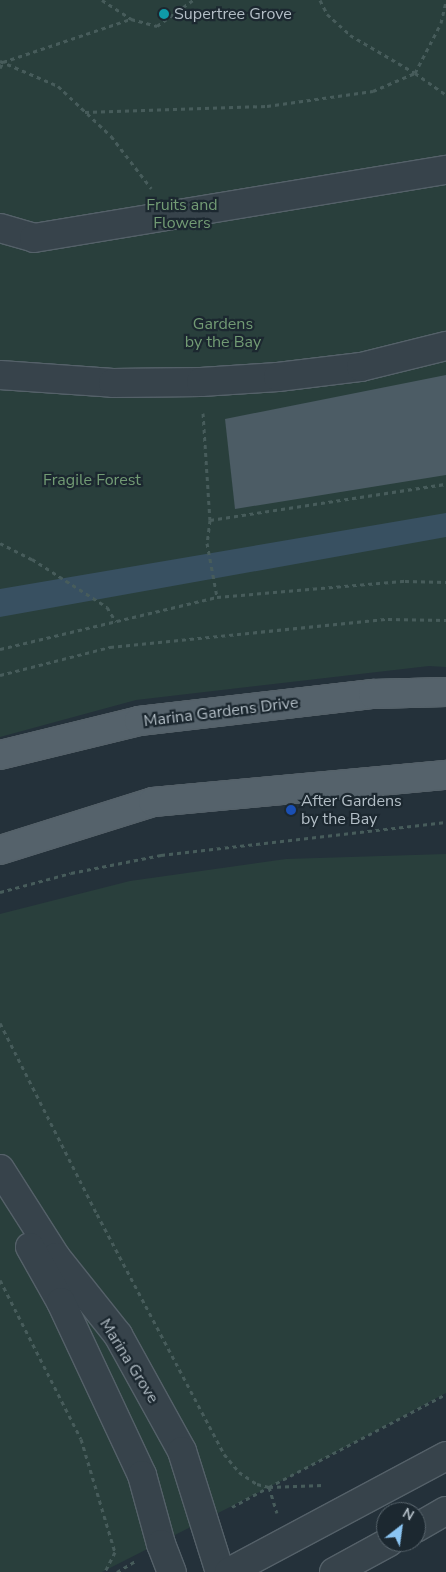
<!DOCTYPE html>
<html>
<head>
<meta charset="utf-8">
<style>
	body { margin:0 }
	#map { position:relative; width:446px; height:1572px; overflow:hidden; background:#24313a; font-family:"Nunito Sans",sans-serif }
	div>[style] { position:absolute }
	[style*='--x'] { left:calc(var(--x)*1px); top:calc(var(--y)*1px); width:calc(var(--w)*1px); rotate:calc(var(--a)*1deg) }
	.green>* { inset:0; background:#293f3c }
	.water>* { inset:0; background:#385061 }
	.building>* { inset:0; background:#4c5c65 }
	.path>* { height:3px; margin-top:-1.5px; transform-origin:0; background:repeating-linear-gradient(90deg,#475c5b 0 4px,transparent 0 8px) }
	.roads { filter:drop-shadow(1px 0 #556169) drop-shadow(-1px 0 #556169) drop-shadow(0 1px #556169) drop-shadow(0 -1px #556169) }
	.minor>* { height:28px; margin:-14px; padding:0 14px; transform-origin:14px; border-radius:14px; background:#37434b }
	.major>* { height:28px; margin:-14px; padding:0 14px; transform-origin:14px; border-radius:14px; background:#55626b }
	.dots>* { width:14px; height:14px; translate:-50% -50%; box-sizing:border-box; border:2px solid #1c2830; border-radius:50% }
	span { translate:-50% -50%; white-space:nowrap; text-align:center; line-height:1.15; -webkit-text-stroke:4.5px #1c2830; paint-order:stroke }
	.poi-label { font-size:16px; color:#b3bec6 }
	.left { translate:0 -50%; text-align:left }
	.park-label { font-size:16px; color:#729b74 }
	.street-label { font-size:16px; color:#b3bec6 }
	.north { position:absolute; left:376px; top:1502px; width:50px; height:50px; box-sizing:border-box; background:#1c2830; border:1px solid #58646c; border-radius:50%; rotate:30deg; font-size:14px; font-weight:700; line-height:20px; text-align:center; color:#b3bec6 }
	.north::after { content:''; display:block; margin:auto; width:18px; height:22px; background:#8bc5f3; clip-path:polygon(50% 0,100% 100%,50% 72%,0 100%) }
</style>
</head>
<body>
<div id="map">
	<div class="green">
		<div style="clip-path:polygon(0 0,446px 0,446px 667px,429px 666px,136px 700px,0 737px)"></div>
		<div style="clip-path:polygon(446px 854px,446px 1393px,297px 1473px,102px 1572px,0 1572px,0 914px,130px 881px,286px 859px)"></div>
	</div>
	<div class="water">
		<div style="clip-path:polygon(446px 513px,446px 537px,0 617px,0 589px)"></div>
	</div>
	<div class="building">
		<div style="clip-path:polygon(446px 375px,446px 475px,235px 509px,225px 419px)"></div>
	</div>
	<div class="path">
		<div style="--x:102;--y:0;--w:35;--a:33"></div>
		<div style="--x:131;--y:19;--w:27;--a:15"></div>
		<div style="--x:157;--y:26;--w:44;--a:-35.8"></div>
		<div style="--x:320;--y:0;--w:16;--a:63"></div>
		<div style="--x:327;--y:14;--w:31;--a:42"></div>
		<div style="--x:350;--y:35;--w:75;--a:30.3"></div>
		<div style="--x:415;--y:73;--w:38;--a:35"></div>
		<div style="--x:0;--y:61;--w:63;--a:23.3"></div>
		<div style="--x:58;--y:86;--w:73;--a:43.3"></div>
		<div style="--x:111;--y:136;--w:66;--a:52.4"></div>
		<div style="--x:0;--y:68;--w:7;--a:-63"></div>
		<div style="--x:3;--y:62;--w:135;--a:-18.6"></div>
		<div style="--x:85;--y:112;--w:182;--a:-1.9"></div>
		<div style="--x:267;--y:106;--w:107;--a:-8.1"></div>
		<div style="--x:373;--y:91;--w:46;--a:-23.2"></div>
		<div style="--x:415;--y:73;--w:56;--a:-62.5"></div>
		<div style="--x:441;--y:23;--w:22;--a:-77"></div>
		<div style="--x:203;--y:413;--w:107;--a:86.3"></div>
		<div style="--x:210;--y:520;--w:23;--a:97"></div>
		<div style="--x:207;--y:543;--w:55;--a:79.5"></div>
		<div style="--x:210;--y:520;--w:239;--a:-8.7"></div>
		<div style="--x:0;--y:543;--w:36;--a:27"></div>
		<div style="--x:32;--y:559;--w:89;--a:32.6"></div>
		<div style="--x:107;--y:607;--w:17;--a:59"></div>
		<div style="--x:0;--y:649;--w:223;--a:-13.5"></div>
		<div style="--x:217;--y:597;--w:189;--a:-4.9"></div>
		<div style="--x:405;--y:581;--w:41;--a:1.4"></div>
		<div style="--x:0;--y:675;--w:114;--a:-14.3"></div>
		<div style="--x:110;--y:647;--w:279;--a:-5.8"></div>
		<div style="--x:388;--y:619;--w:58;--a:1"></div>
		<div style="--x:0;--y:892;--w:73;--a:-15"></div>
		<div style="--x:71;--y:873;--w:92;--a:-11.3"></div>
		<div style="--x:161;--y:855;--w:287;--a:-6.6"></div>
		<div style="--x:0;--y:1023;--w:214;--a:63.1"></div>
		<div style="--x:97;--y:1214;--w:272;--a:62.1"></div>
		<div style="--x:224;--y:1454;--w:23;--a:50"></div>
		<div style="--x:239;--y:1472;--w:22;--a:34"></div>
		<div style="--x:257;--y:1484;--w:12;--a:14"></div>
		<div style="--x:269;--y:1487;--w:200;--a:-27.7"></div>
		<div style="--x:0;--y:1280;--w:178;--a:63"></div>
		<div style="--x:81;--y:1439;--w:118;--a:73.3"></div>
		<div style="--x:115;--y:1552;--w:22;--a:117"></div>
		<div style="--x:269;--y:1487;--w:27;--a:73"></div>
		<div style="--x:232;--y:1507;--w:42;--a:-28.4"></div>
		<div style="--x:269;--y:1487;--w:54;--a:-2.1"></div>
		<div style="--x:117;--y:1572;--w:21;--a:-31"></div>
	</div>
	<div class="roads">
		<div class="minor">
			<div style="--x:0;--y:228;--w:35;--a:16"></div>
			<div style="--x:34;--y:238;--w:418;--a:-9.4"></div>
			<div style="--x:0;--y:375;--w:113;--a:4"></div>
			<div style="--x:113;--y:383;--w:88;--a:-0.7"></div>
			<div style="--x:201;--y:382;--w:77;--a:-3.7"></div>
			<div style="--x:278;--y:377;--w:84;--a:-6.9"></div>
			<div style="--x:361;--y:367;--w:88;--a:-13.9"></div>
			<div style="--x:0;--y:1169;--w:104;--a:57.5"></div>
			<div style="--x:56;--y:1257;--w:100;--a:51.5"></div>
			<div style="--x:118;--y:1335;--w:132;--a:61.1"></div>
			<div style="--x:182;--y:1451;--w:127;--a:72.6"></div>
			<div style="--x:30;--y:1247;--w:63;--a:60.6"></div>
			<div style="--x:61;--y:1302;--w:191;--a:64.9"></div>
			<div style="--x:142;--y:1475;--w:72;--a:74.6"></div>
			<div style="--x:161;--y:1544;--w:30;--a:69"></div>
			<div style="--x:416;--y:1528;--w:34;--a:-30"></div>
			<div style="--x:229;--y:1572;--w:246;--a:-28.1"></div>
			<div style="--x:334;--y:1572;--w:63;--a:-28.6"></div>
		</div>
		<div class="major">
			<div style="--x:0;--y:755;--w:143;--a:-13.7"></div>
			<div style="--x:139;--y:721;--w:236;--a:-6.6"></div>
			<div style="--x:373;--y:694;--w:73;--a:-1.6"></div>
			<div style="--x:0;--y:850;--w:160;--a:-17.4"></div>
			<div style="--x:153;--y:802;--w:294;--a:-5.3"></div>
		</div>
	</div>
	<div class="dots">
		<div style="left:164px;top:14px;background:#0f9aa8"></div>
		<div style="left:291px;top:810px;background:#1a4fb4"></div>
	</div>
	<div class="poi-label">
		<span class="left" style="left:174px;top:14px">Supertree Grove</span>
		<span class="left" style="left:301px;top:810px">After Gardens<br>by the Bay</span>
	</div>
	<div class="park-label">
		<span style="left:182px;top:214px">Fruits and<br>Flowers</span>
		<span style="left:223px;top:333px">Gardens<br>by the Bay</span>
		<span style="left:92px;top:480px">Fragile Forest</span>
	</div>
	<div class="street-label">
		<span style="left:221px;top:712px;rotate:-7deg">Marina Gardens Drive</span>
		<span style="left:129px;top:1361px;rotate:58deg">Marina Grove</span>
	</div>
	<div class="north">N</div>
</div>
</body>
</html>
